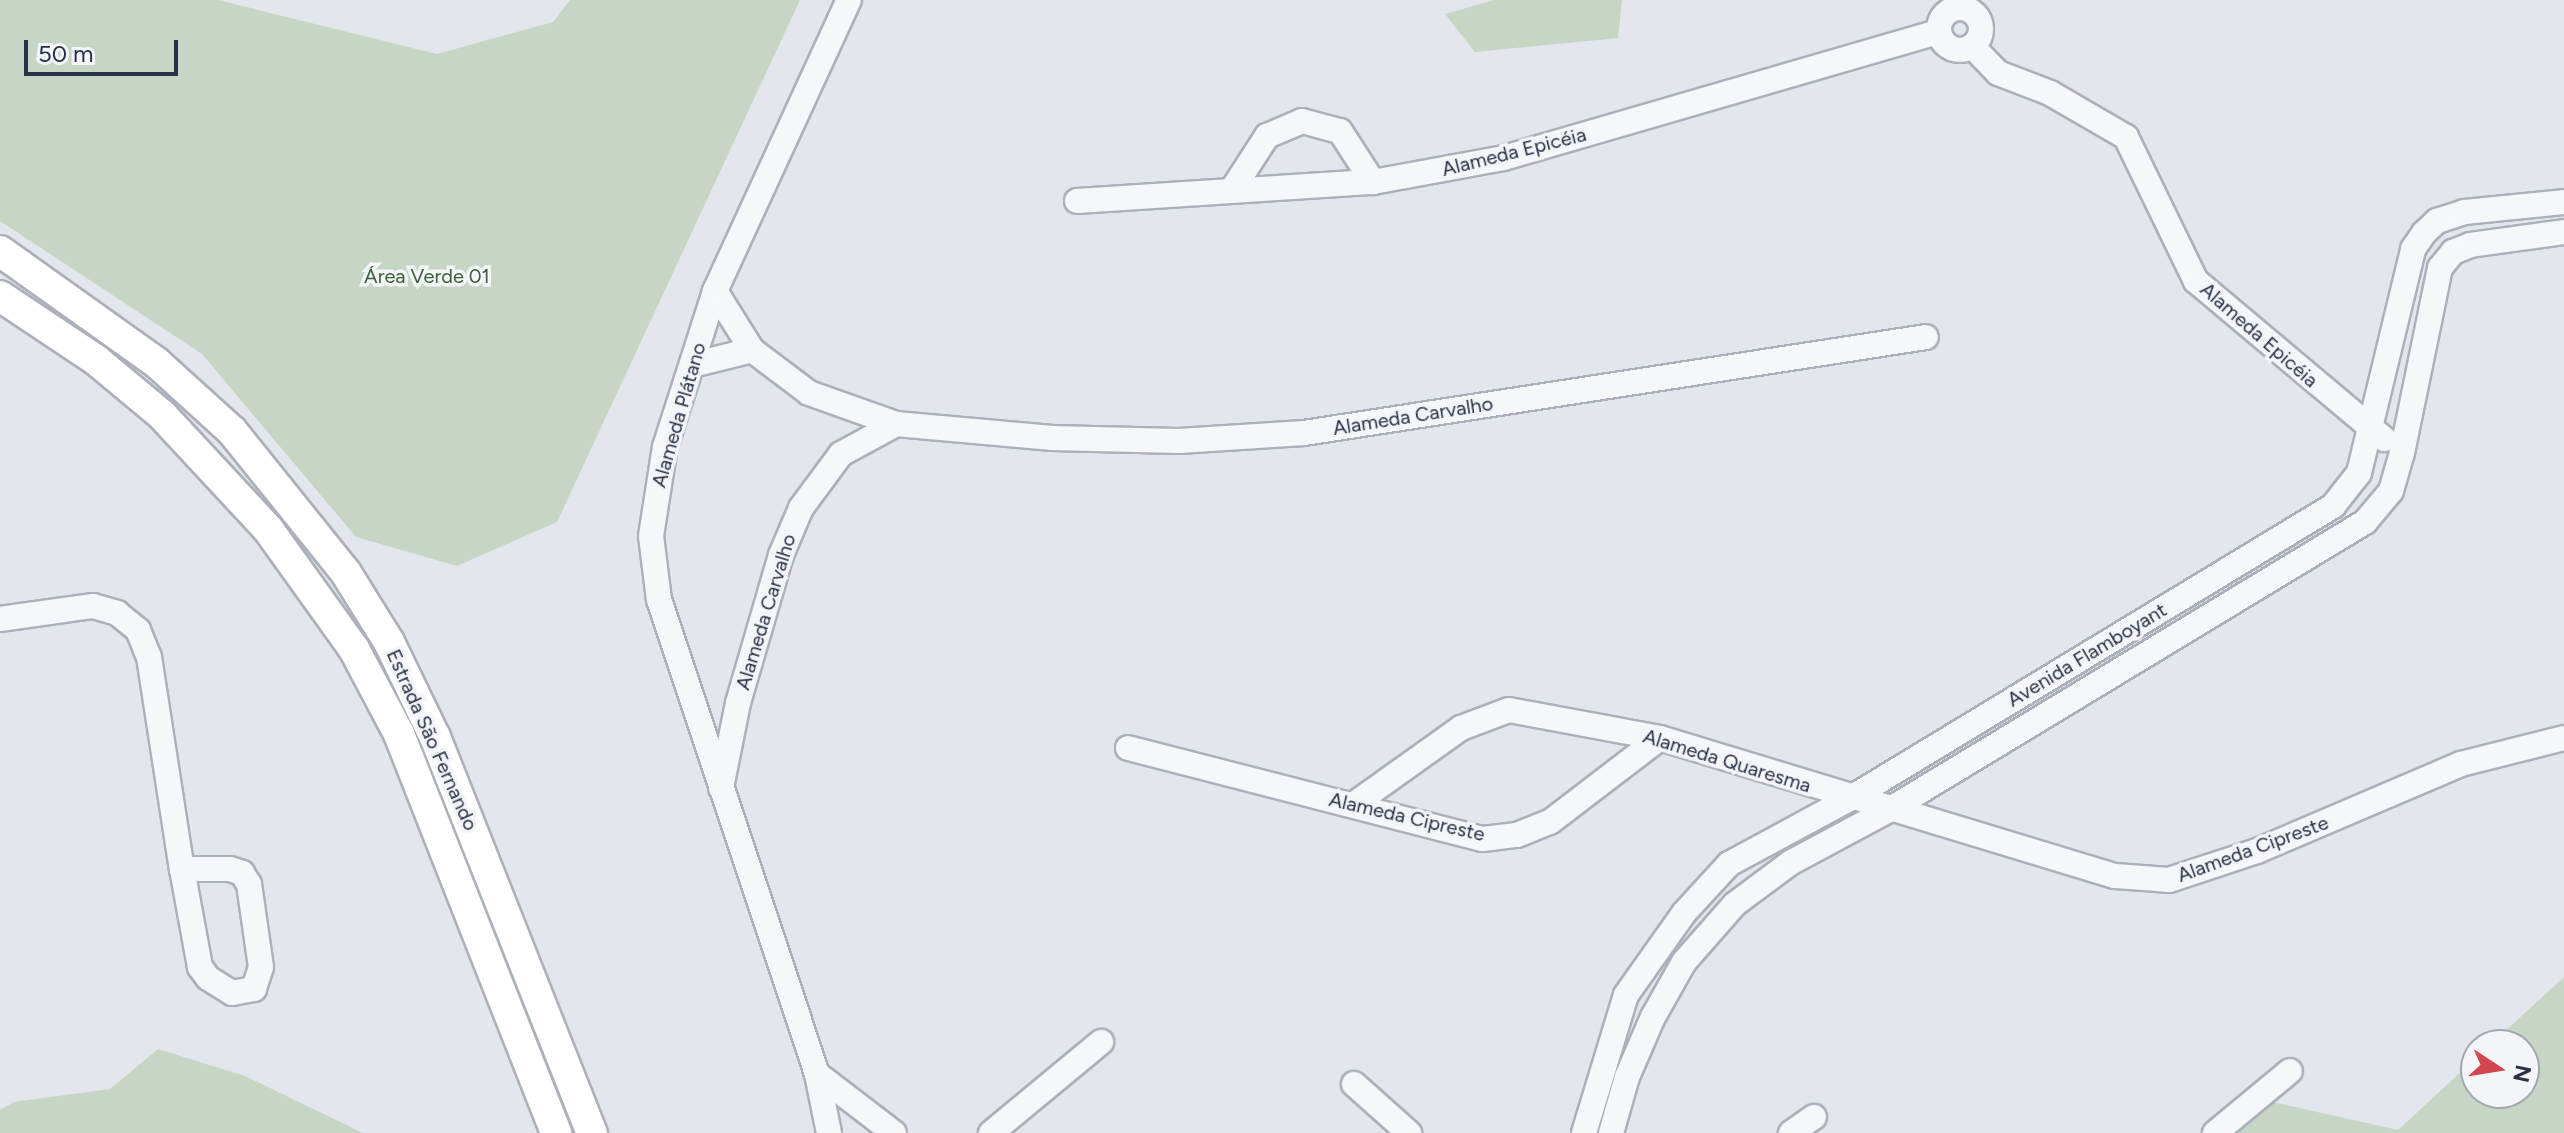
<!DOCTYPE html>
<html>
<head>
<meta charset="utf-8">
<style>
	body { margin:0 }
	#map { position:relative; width:2564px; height:1133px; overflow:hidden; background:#e3e6ec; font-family:Figtree,sans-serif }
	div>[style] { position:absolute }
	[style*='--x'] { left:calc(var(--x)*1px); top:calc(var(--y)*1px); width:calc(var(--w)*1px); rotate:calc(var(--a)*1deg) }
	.green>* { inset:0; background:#c7d6c4 }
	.roads { filter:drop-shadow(2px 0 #acb0ba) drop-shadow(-2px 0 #acb0ba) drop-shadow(0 2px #acb0ba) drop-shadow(0 -2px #acb0ba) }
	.minor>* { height:24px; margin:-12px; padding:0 12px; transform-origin:12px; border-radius:12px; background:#f6f7fa }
	.minor>.ring { margin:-12px; padding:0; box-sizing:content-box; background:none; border:24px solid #f6f7fa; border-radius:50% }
	.major>* { height:30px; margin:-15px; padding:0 15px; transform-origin:15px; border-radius:15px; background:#fff }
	span { translate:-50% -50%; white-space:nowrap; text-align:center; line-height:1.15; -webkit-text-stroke:7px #f3f5f9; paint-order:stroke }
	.street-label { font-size:20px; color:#2a3145 }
	.park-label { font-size:20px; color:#3b6137 }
	.north { position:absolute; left:2460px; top:1029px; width:80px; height:80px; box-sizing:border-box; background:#f3f5f9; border:2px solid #a3a7b1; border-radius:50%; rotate:102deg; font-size:22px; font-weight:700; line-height:32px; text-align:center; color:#2a3145 }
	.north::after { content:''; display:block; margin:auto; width:28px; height:36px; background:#d3464f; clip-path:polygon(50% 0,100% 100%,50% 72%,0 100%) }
	.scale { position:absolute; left:24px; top:40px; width:154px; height:36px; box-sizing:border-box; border:4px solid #2a3145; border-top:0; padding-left:10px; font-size:24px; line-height:28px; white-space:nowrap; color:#2a3145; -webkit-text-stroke:6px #f3f5f9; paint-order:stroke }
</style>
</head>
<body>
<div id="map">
	<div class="green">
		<div style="clip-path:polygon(0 0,218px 0,437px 54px,553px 22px,570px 0,800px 0,557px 522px,457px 566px,356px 537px,202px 354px,0 221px)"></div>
		<div style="clip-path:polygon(1494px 0,1622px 0,1618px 38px,1475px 52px,1445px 14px)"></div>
		<div style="clip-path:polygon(2564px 977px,2564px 1133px,2238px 1133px,2273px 1102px,2398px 1130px,2476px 1058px,2476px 1093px,2524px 1093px,2524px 1045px,2490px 1045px)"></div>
		<div style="clip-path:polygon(158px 1049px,245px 1076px,363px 1133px,0 1133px,0 1110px,14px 1102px,110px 1089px)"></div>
	</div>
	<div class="roads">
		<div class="minor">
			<div class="ring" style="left:1939px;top:8px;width:18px;height:18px"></div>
			<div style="--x:1972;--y:46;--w:37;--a:46"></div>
			<div style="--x:1998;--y:73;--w:56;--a:21"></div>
			<div style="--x:2050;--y:93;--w:88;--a:30.1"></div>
			<div style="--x:2126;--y:137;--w:160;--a:64.1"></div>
			<div style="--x:2196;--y:281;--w:246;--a:40"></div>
			<div style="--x:1234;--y:187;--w:61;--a:-57.1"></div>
			<div style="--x:1267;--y:136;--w:38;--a:-23"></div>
			<div style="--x:1302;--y:121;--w:39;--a:15"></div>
			<div style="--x:1340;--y:131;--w:61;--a:57.1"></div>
			<div style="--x:1077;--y:201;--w:297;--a:-3.7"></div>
			<div style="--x:1373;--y:182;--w:133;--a:-10.4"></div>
			<div style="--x:1504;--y:158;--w:453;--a:-16.2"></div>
			<div style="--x:715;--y:291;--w:70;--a:57.9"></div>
			<div style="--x:752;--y:350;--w:71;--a:37"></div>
			<div style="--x:809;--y:393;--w:92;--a:19.6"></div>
			<div style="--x:896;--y:424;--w:157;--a:5.1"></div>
			<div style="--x:1052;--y:438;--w:127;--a:1.4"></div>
			<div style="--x:1179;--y:441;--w:125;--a:-3.7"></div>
			<div style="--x:1304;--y:433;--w:629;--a:-8.77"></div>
			<div style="--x:692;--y:365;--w:62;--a:-14"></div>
			<div style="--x:0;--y:619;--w:94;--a:-8"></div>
			<div style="--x:93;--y:606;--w:25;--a:16"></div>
			<div style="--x:117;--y:613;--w:27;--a:39"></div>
			<div style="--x:138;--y:630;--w:29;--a:68"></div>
			<div style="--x:149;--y:657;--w:215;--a:81.2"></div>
			<div style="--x:1128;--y:748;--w:366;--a:14.4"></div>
			<div style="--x:1483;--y:839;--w:34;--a:-7"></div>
			<div style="--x:1517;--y:835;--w:35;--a:-22"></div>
			<div style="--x:1550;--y:822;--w:138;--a:-37.4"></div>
			<div style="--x:721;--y:788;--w:87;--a:-78.7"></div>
			<div style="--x:738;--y:703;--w:154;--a:-73.8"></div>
			<div style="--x:781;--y:555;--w:51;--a:-66.9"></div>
			<div style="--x:801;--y:508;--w:67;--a:-53.5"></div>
			<div style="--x:841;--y:454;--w:63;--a:-28.6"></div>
			<div style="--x:1353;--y:805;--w:133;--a:-35.5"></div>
			<div style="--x:1461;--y:728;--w:51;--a:-20.6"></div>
			<div style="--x:1509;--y:710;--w:154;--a:10.5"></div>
			<div style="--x:1660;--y:738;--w:475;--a:16.9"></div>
			<div style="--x:2115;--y:876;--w:54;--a:4.2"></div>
			<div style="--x:2169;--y:880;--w:93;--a:-18.2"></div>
			<div style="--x:2257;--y:851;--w:222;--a:-23.1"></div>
			<div style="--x:2461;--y:764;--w:106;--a:-14.2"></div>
			<div style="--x:182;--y:869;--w:48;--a:0"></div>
			<div style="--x:230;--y:869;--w:13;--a:18"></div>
			<div style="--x:242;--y:873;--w:13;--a:58"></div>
			<div style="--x:249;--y:884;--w:84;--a:81.8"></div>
			<div style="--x:261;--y:967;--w:23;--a:108"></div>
			<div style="--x:254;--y:989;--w:22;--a:170"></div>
			<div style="--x:232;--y:993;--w:28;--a:-148"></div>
			<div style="--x:208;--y:978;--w:14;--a:-126"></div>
			<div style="--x:200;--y:967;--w:100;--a:-100.4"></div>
			<div style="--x:817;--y:1074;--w:97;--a:37.5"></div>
			<div style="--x:1354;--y:1084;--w:74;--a:41.7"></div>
			<div style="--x:829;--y:1133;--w:60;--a:-101.5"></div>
			<div style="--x:817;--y:1074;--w:500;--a:-108.4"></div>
			<div style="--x:659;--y:600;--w:64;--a:-97.1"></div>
			<div style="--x:651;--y:536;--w:90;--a:-81.1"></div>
			<div style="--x:665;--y:447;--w:164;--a:-72.2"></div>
			<div style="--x:715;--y:291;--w:320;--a:-65.3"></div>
			<div style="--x:991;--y:1133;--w:143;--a:-39.6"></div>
			<div style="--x:1584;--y:1133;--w:144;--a:-73.1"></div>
			<div style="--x:1626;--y:995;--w:100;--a:-54.7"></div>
			<div style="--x:1684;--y:913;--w:67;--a:-47.4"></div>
			<div style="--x:1729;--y:864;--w:139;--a:-28.4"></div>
			<div style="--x:1851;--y:798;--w:564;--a:-31.21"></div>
			<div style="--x:2333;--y:506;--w:42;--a:-51.8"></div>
			<div style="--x:2359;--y:473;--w:230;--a:-76.4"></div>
			<div style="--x:2413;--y:249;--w:19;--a:-55"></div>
			<div style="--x:2424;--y:233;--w:18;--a:-43"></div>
			<div style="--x:2437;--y:221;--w:28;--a:-18"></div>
			<div style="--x:2464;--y:212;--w:100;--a:-5.7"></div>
			<div style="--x:1611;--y:1133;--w:58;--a:-74.1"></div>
			<div style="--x:1627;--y:1077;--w:65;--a:-66.6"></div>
			<div style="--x:1653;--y:1017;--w:63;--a:-60.6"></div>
			<div style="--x:1684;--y:962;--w:77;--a:-48.7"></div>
			<div style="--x:1735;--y:904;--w:69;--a:-36.7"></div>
			<div style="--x:1790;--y:863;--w:112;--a:-28.2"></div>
			<div style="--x:1889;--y:810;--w:556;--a:-31.18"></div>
			<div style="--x:2365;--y:522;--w:40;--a:-50"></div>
			<div style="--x:2391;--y:491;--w:40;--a:-74"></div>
			<div style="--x:2402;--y:453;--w:189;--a:-78.4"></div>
			<div style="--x:2440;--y:268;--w:21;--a:-51"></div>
			<div style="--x:2453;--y:252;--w:18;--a:-22"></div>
			<div style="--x:2470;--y:245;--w:95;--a:-7.9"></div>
			<div style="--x:1791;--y:1133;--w:28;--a:-35"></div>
			<div style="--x:2215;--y:1133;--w:97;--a:-39.6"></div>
		</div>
		<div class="major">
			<div style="--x:0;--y:251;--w:193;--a:35.5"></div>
			<div style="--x:157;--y:363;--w:101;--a:42.2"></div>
			<div style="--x:232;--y:431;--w:182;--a:51.2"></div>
			<div style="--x:346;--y:573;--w:81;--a:58.1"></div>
			<div style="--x:389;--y:642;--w:106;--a:64.2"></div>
			<div style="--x:435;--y:737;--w:426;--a:68.4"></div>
			<div style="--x:0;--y:296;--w:115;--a:33.7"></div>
			<div style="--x:96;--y:360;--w:86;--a:39.8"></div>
			<div style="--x:162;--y:415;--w:156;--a:47.1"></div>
			<div style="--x:268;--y:529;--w:148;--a:54.4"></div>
			<div style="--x:354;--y:649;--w:96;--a:62.1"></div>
			<div style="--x:399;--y:734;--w:429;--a:68.5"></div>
		</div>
	</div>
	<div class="street-label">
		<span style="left:1514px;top:152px;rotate:-14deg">Alameda Epicéia</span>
		<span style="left:2259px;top:335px;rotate:41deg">Alameda Epicéia</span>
		<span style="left:679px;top:415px;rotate:-74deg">Alameda Plátano</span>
		<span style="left:1413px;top:416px;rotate:-9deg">Alameda Carvalho</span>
		<span style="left:766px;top:612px;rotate:-73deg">Alameda Carvalho</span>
		<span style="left:2087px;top:655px;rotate:-31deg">Avenida Flamboyant</span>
		<span style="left:432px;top:740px;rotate:66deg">Estrada São Fernando</span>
		<span style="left:1727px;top:761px;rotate:17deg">Alameda Quaresma</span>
		<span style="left:1407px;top:817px;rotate:13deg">Alameda Cipreste</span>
		<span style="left:2253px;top:849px;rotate:-20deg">Alameda Cipreste</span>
	</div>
	<div class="park-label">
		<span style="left:427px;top:276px">Área Verde 01</span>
	</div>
	<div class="north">N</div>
	<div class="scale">50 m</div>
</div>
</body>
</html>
